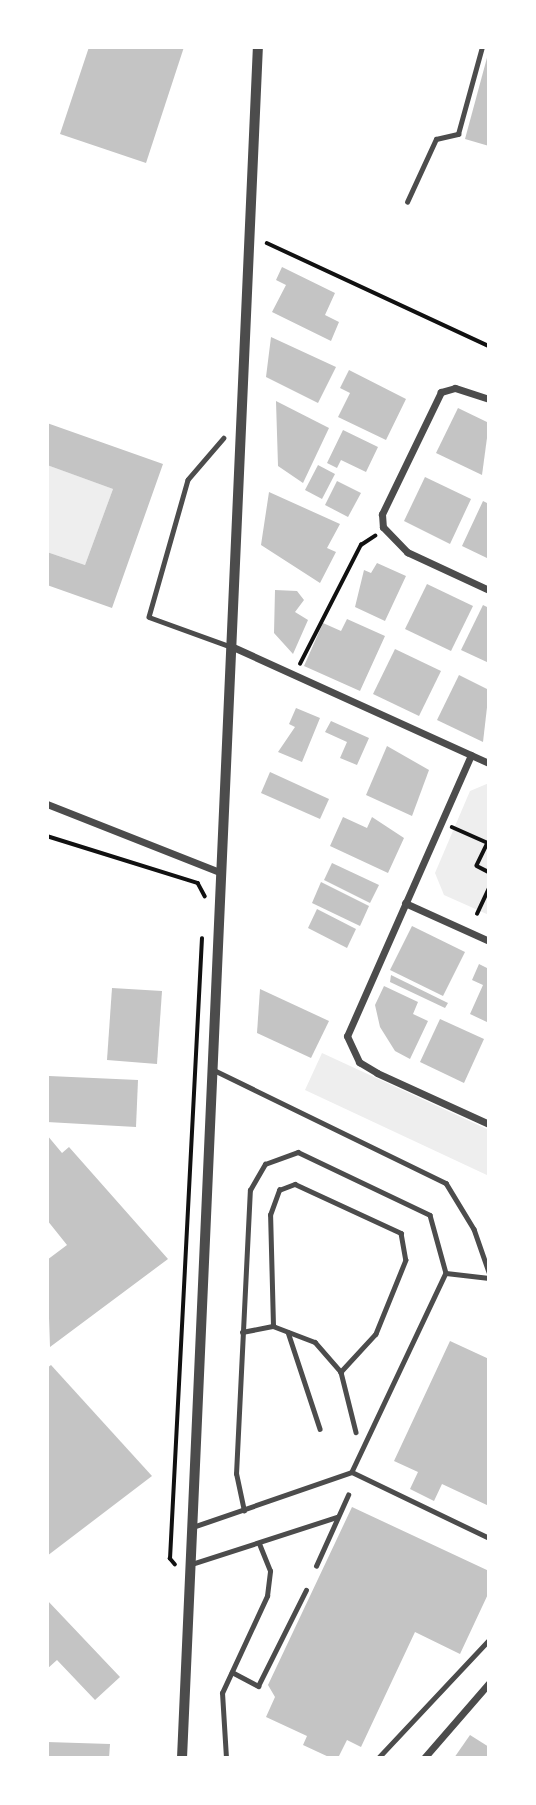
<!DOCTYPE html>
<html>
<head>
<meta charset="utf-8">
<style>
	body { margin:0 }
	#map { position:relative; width:536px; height:1805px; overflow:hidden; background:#fff; font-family:"PT Serif",serif }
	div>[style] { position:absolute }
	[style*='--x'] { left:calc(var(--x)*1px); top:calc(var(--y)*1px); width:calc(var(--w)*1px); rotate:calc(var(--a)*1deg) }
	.green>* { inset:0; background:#eee }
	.building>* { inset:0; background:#c4c4c4 }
	.path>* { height:3.5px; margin:-1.75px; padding:0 1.75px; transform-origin:1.75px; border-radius:1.75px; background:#111 }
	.service>* { height:4.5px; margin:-2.25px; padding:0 2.25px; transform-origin:2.25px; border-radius:2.25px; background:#4c4c4c }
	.minor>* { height:7px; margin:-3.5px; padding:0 3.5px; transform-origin:3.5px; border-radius:3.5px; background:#4c4c4c }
	.tertiary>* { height:10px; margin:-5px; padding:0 5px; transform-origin:5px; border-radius:5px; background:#4c4c4c }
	span { translate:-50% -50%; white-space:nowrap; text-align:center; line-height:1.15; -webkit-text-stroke:7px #fff; paint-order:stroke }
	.frame { position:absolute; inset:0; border:49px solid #fff; pointer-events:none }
</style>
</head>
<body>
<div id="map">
	<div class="green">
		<div style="clip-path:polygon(47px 465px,113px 489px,85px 565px,47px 552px)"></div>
		<div style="clip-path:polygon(489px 783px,489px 915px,444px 895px,435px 873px,470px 791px)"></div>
		<div style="clip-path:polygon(322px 1053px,489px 1130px,489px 1176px,305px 1090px)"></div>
	</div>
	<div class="building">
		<div style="clip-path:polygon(89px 47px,184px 47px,146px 163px,60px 134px)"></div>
		<div style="clip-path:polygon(488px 54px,489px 54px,489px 146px,465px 139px)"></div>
		<div style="clip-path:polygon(282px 267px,335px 293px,325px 315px,339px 322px,331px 341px,272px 312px,286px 285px,276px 280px)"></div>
		<div style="clip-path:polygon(271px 337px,336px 367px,318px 403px,266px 377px)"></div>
		<div style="clip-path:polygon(349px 370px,406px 399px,386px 440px,338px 417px,350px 393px,340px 388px)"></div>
		<div style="clip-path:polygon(276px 401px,329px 428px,303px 483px,278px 466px)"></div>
		<div style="clip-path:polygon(458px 408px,489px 423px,482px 475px,436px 453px)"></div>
		<div style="clip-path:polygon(47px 423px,163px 464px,112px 608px,47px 585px,47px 552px,85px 565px,113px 489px,47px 465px)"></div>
		<div style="clip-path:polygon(343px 430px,378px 447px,366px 472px,341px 460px,337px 468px,327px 463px)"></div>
		<div style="clip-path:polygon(318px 465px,335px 474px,322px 499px,305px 490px)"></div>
		<div style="clip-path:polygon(425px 477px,471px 499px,450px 544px,404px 521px)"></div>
		<div style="clip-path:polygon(337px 481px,361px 493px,348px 517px,325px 505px)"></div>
		<div style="clip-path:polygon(269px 492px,340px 524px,327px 548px,336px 552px,320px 583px,261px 545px)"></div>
		<div style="clip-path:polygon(483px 501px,489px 504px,489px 559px,462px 546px)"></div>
		<div style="clip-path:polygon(377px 563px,406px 576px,385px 621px,355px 607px,364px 570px,371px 573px)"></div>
		<div style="clip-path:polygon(427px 584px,473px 606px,451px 651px,405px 629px)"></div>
		<div style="clip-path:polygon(275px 590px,297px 591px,304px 600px,295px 612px,308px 620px,293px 654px,274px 633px)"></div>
		<div style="clip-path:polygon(483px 605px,489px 608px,489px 663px,461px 650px)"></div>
		<div style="clip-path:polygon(347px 619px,385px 636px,360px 691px,304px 666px,323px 623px,341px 631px)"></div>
		<div style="clip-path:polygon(395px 649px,441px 671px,419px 716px,373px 694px)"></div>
		<div style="clip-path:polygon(459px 675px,489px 690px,483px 742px,437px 720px)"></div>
		<div style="clip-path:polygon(296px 708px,320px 718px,302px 762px,278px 752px,295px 727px,289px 724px)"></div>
		<div style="clip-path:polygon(331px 721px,369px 738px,357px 765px,340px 758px,347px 742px,325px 732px)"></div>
		<div style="clip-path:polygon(387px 746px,429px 770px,412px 816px,366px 795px)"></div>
		<div style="clip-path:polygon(270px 772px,329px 799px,320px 819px,261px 793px)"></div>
		<div style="clip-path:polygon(343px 817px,367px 828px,372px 817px,404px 838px,388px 873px,330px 846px)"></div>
		<div style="clip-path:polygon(332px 863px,379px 885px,370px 903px,324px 880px)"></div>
		<div style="clip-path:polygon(321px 882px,369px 906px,360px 926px,312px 903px)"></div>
		<div style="clip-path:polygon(317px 909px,356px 929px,347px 948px,308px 928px)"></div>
		<div style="clip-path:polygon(412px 926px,465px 952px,443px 996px,390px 970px)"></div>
		<div style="clip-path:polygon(479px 964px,489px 969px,489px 1023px,470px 1014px,483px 985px,472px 980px)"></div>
		<div style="clip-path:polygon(391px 975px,448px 1003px,445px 1008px,390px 982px)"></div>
		<div style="clip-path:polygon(384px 986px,418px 1002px,413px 1014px,428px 1021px,410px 1059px,395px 1051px,380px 1027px,375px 1005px)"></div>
		<div style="clip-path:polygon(112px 988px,162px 991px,157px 1064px,107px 1060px)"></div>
		<div style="clip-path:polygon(260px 989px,329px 1021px,311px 1058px,257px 1033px)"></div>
		<div style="clip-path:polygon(440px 1019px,484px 1039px,464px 1083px,420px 1062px)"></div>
		<div style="clip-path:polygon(49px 1076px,138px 1080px,136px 1127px,47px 1122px)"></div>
		<div style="clip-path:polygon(47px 1135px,62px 1153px,69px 1147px,168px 1259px,50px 1347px,47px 1260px,67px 1245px,47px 1220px)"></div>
		<div style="clip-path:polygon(450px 1341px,489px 1359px,489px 1506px,442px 1484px,434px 1501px,410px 1489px,418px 1472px,394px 1461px)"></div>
		<div style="clip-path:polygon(51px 1365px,152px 1476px,47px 1556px,47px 1368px)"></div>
		<div style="clip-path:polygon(352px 1507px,489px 1571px,489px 1592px,460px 1654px,415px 1632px,361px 1747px,347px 1740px,338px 1758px,331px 1758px,303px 1745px,307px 1736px,266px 1717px,275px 1697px,268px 1685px)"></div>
		<div style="clip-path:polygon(47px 1600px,120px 1677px,95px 1700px,57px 1660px,47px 1669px)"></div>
		<div style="clip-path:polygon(470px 1735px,489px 1747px,489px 1758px,454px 1758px)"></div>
		<div style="clip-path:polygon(47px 1742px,110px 1744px,109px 1758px,47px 1758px)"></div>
	</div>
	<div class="path">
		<div style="--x:267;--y:243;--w:245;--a:24.9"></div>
		<div style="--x:300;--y:664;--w:134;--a:-62.9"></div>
		<div style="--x:361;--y:545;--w:17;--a:-33"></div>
		<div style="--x:452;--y:827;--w:39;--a:24"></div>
		<div style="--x:488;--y:843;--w:25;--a:116"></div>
		<div style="--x:477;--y:866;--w:13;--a:27"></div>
		<div style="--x:47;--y:836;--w:158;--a:17.3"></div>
		<div style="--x:198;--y:883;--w:15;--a:62"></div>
		<div style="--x:477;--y:914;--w:29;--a:-65"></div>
		<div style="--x:175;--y:1565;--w:8;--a:-130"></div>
		<div style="--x:170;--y:1559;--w:621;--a:-87.05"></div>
	</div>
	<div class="service">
		<div style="--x:407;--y:202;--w:69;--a:-65.3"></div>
		<div style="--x:436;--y:139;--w:23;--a:-13"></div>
		<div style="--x:458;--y:134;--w:90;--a:-74.6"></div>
		<div style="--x:224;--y:438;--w:55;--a:130.6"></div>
		<div style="--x:188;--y:480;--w:142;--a:105.9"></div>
		<div style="--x:149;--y:617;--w:85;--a:19.9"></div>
		<div style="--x:214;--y:1070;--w:258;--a:26"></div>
		<div style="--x:446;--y:1183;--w:54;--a:58.7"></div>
		<div style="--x:474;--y:1229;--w:46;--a:70.8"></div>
		<div style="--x:446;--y:1273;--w:43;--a:6.6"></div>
		<div style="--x:273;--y:1326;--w:111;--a:-91.5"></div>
		<div style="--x:270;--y:1215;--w:27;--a:-70"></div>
		<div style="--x:279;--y:1190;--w:17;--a:-21"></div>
		<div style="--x:295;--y:1184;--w:117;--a:24.8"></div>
		<div style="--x:401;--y:1233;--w:27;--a:80"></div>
		<div style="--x:406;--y:1260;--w:80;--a:112.1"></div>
		<div style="--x:376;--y:1334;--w:52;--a:132.6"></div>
		<div style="--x:242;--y:1332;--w:32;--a:-11"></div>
		<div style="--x:273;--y:1326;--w:45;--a:20.9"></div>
		<div style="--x:315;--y:1342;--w:40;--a:49"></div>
		<div style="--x:341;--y:1372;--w:62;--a:76"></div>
		<div style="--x:288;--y:1332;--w:102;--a:71.7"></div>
		<div style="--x:244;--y:1511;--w:38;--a:-102"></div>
		<div style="--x:236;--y:1474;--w:284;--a:-87.2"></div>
		<div style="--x:250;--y:1190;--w:30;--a:-60"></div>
		<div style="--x:265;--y:1164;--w:35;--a:-20"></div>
		<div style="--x:298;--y:1152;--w:146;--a:25.5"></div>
		<div style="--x:430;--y:1215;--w:60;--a:74.6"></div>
		<div style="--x:446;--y:1273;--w:220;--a:115.3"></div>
		<div style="--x:193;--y:1527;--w:168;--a:-19.1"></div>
		<div style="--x:352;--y:1472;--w:152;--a:25.7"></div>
		<div style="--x:192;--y:1564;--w:152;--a:-18"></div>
		<div style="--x:316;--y:1566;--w:78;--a:-65.7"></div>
		<div style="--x:232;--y:1672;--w:30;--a:28"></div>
		<div style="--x:258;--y:1686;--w:107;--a:-63.4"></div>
		<div style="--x:226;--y:1758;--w:65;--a:-93.5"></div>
		<div style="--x:222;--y:1693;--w:107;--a:-65.1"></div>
		<div style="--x:267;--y:1596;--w:25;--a:-83"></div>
		<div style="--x:270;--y:1571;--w:29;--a:-112"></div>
		<div style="--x:378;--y:1758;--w:162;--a:-46.8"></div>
	</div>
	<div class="minor">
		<div style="--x:489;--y:399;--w:36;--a:-162"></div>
		<div style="--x:455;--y:388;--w:15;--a:164"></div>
		<div style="--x:441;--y:392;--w:136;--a:115.8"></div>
		<div style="--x:382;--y:514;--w:13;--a:86"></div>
		<div style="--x:383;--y:527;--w:35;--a:46"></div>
		<div style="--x:407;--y:552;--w:90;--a:24.9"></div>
		<div style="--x:233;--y:647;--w:281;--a:24.4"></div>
		<div style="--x:471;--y:755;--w:307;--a:113.8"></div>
		<div style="--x:347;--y:1036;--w:29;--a:65"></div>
		<div style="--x:359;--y:1062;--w:21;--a:31"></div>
		<div style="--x:377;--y:1073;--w:123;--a:24.5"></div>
		<div style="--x:47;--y:804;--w:188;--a:21.5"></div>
		<div style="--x:405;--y:903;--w:92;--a:24.3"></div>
		<div style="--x:424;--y:1758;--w:99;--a:-49.1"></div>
	</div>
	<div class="tertiary">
		<div style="--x:182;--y:1758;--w:1713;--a:-87.46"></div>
	</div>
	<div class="frame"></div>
</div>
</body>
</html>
